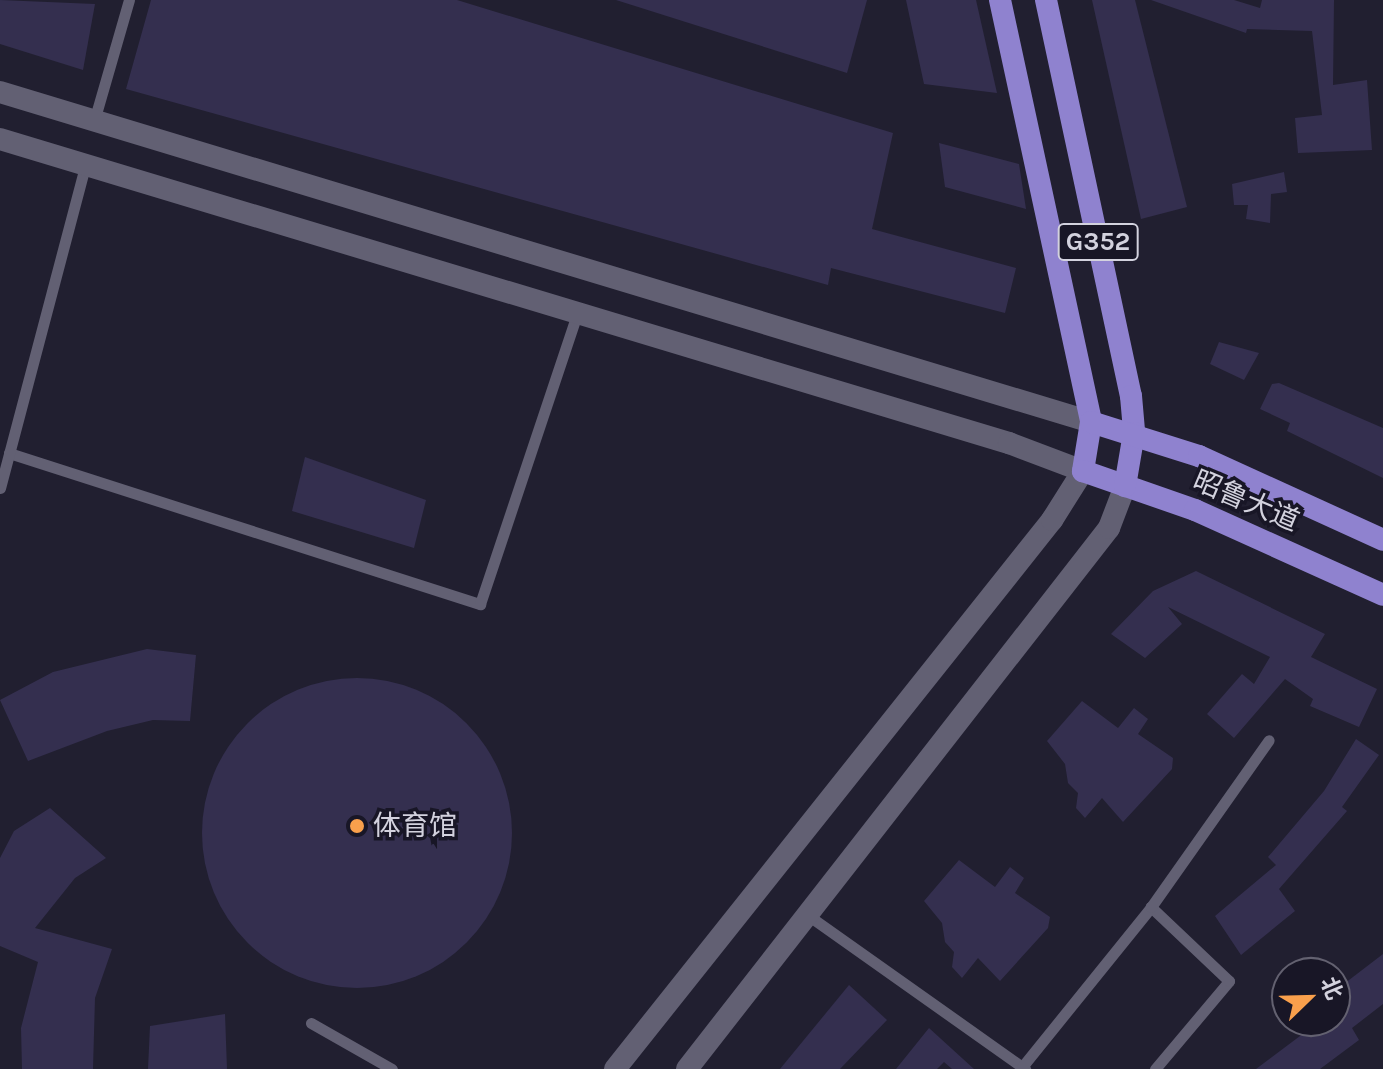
<!DOCTYPE html>
<html>
<head>
<meta charset="utf-8">
<style>
	body { margin:0 }
	#map { position:relative; width:1383px; height:1069px; overflow:hidden; background:#211f30; font-family:Karla,"Noto Sans SC",sans-serif }
	div>[style] { position:absolute }
	[style*='--x'] { left:calc(var(--x)*1px); top:calc(var(--y)*1px); width:calc(var(--w)*1px); rotate:calc(var(--a)*1deg) }
	.building>* { inset:0; background:#342f4f }
	.round { border-radius:50% }
	.service>* { height:11px; margin:-5.5px; padding:0 5.5px; transform-origin:5.5px; border-radius:5.5px; background:#626073 }
	.tertiary>* { height:22px; margin:-11px; padding:0 11px; transform-origin:11px; border-radius:11px; background:#626073 }
	.secondary>* { height:22px; margin:-11px; padding:0 11px; transform-origin:11px; border-radius:11px; background:#626073 }
	.trunk>* { height:22px; margin:-11px; padding:0 11px; transform-origin:11px; border-radius:11px; background:#8f82cf }
	.dots>* { width:22px; height:22px; translate:-50% -50%; box-sizing:border-box; border:4px solid #181626; border-radius:50% }
	span { translate:-50% -50%; white-space:nowrap; text-align:center; line-height:1.15; -webkit-text-stroke:7px #181626; paint-order:stroke }
	.shield-label span { padding:2px 6px; background:#181626; border:2px solid; border-radius:6px; -webkit-text-stroke-width:0 }
	.shield-label { font-size:26px; color:#d3d2de; font-weight:700 }
	.street-label { font-size:28px; color:#d3d2de }
	.poi-label { font-size:28px; color:#d3d2de }
	.left { translate:0 -50%; text-align:left }
	.north { position:absolute; left:1271px; top:957px; width:80px; height:80px; box-sizing:border-box; background:#181626; border:2px solid #636170; border-radius:50%; rotate:67deg; font-size:22px; font-weight:700; line-height:32px; text-align:center; color:#d3d2de }
	.north::after { content:''; display:block; margin:auto; width:28px; height:36px; background:#f9a04c; clip-path:polygon(50% 0,100% 100%,50% 72%,0 100%) }
</style>
</head>
<body>
<div id="map">
	<div class="building">
		<div style="clip-path:polygon(0 0,95px 4px,83px 70px,0 44px)"></div>
		<div style="clip-path:polygon(151px 0,457px 0,893px 133px,872px 229px,1016px 268px,1005px 313px,831px 268px,828px 285px,126px 89px)"></div>
		<div style="clip-path:polygon(616px 0,867px 0,847px 73px)"></div>
		<div style="clip-path:polygon(906px 0,976px 0,997px 93px,924px 84px)"></div>
		<div style="clip-path:polygon(1092px 0,1135px 0,1187px 207px,1141px 219px)"></div>
		<div style="clip-path:polygon(1151px 0,1234px 0,1260px 8px,1262px 0,1334px 0,1333px 85px,1367px 80px,1372px 150px,1298px 153px,1295px 118px,1322px 115px,1312px 31px,1247px 29px,1246px 33px)"></div>
		<div style="clip-path:polygon(939px 143px,1019px 164px,1026px 209px,945px 187px)"></div>
		<div style="clip-path:polygon(1284px 172px,1287px 192px,1271px 194px,1270px 223px,1246px 219px,1248px 205px,1234px 205px,1232px 184px)"></div>
		<div style="clip-path:polygon(1219px 342px,1259px 353px,1244px 380px,1210px 364px)"></div>
		<div style="clip-path:polygon(1279px 383px,1383px 428px,1383px 478px,1287px 431px,1290px 423px,1260px 409px,1272px 384px)"></div>
		<div style="clip-path:polygon(305px 457px,426px 500px,414px 548px,292px 511px)"></div>
		<div style="clip-path:polygon(1196px 571px,1325px 634px,1311px 657px,1377px 689px,1359px 727px,1310px 706px,1313px 699px,1285px 679px,1234px 738px,1207px 714px,1242px 674px,1254px 684px,1270px 657px,1168px 607px,1182px 624px,1145px 658px,1111px 634px,1153px 591px)"></div>
		<div style="clip-path:polygon(147px 649px,196px 655px,190px 721px,153px 720px,107px 731px,28px 761px,0 700px,53px 672px)"></div>
		<div class="round" style="left:202px;top:678px;width:310px;height:310px"></div>
		<div style="clip-path:polygon(1082px 701px,1118px 728px,1134px 708px,1148px 719px,1138px 734px,1173px 758px,1172px 769px,1123px 822px,1102px 798px,1085px 818px,1076px 808px,1078px 793px,1068px 783px,1065px 764px,1047px 741px)"></div>
		<div style="clip-path:polygon(1356px 739px,1379px 755px,1342px 807px,1347px 811px,1279px 889px,1295px 911px,1241px 955px,1215px 916px,1276px 865px,1268px 857px,1324px 791px)"></div>
		<div style="clip-path:polygon(50px 808px,106px 858px,75px 878px,35px 928px,112px 949px,95px 998px,93px 1069px,22px 1069px,21px 1028px,38px 962px,0 946px,0 858px,14px 831px)"></div>
		<div style="clip-path:polygon(959px 860px,995px 887px,1010px 867px,1024px 878px,1015px 893px,1050px 917px,1048px 928px,1000px 981px,978px 958px,962px 978px,952px 967px,954px 952px,945px 942px,942px 923px,924px 901px)"></div>
		<div style="clip-path:polygon(1383px 954px,1383px 1004px,1352px 1028px,1359px 1040px,1320px 1069px,1256px 1069px,1320px 1021px,1335px 1021px,1335px 1009px,1346px 1001px,1336px 990px)"></div>
		<div style="clip-path:polygon(849px 985px,887px 1020px,840px 1069px,780px 1069px)"></div>
		<div style="clip-path:polygon(225px 1014px,227px 1069px,148px 1069px,150px 1026px)"></div>
		<div style="clip-path:polygon(929px 1028px,974px 1069px,952px 1069px,944px 1062px,937px 1069px,896px 1069px)"></div>
	</div>
	<div class="service">
		<div style="--x:94;--y:121;--w:126;--a:-73.9"></div>
		<div style="--x:9;--y:453;--w:495;--a:17.8"></div>
		<div style="--x:480;--y:604;--w:306;--a:-71.5"></div>
		<div style="--x:0;--y:488;--w:333;--a:-75.2"></div>
		<div style="--x:809;--y:916;--w:265;--a:35.3"></div>
		<div style="--x:311;--y:1023;--w:93;--a:29.6"></div>
		<div style="--x:1022;--y:1067;--w:206;--a:-51.1"></div>
		<div style="--x:1155;--y:1069;--w:115;--a:-49.9"></div>
		<div style="--x:1229;--y:981;--w:108;--a:-136.5"></div>
		<div style="--x:1151;--y:907;--w:204;--a:-54.8"></div>
	</div>
	<div class="tertiary">
		<div style="--x:0;--y:92;--w:1140;--a:16.83"></div>
		<div style="--x:0;--y:139;--w:1054;--a:16.77"></div>
		<div style="--x:1009;--y:443;--w:79;--a:20.7"></div>
	</div>
	<div class="secondary">
		<div style="--x:615;--y:1069;--w:702;--a:-51.48"></div>
		<div style="--x:1052;--y:520;--w:58;--a:-57.7"></div>
		<div style="--x:687;--y:1069;--w:686;--a:-52.04"></div>
		<div style="--x:1109;--y:528;--w:45;--a:-69.1"></div>
	</div>
	<div class="trunk">
		<div style="--x:1000;--y:0;--w:432;--a:77.8"></div>
		<div style="--x:1091;--y:422;--w:50;--a:99.3"></div>
		<div style="--x:1083;--y:471;--w:119;--a:19.2"></div>
		<div style="--x:1195;--y:510;--w:206;--a:24.3"></div>
		<div style="--x:1046;--y:0;--w:405;--a:77.9"></div>
		<div style="--x:1131;--y:396;--w:37;--a:85"></div>
		<div style="--x:1134;--y:433;--w:54;--a:99.6"></div>
		<div style="--x:1091;--y:422;--w:113;--a:17.5"></div>
		<div style="--x:1199;--y:456;--w:202;--a:24.5"></div>
	</div>
	<div class="dots">
		<div style="left:357px;top:826px;background:#f9a04c"></div>
	</div>
	<div class="shield-label">
		<span style="left:1098px;top:242px">G352</span>
	</div>
	<div class="street-label">
		<span style="left:1246px;top:501px;rotate:23deg">昭鲁大道</span>
	</div>
	<div class="poi-label">
		<span class="left" style="left:373px;top:826px">体育馆</span>
	</div>
	<div class="north">北</div>
</div>
</body>
</html>
